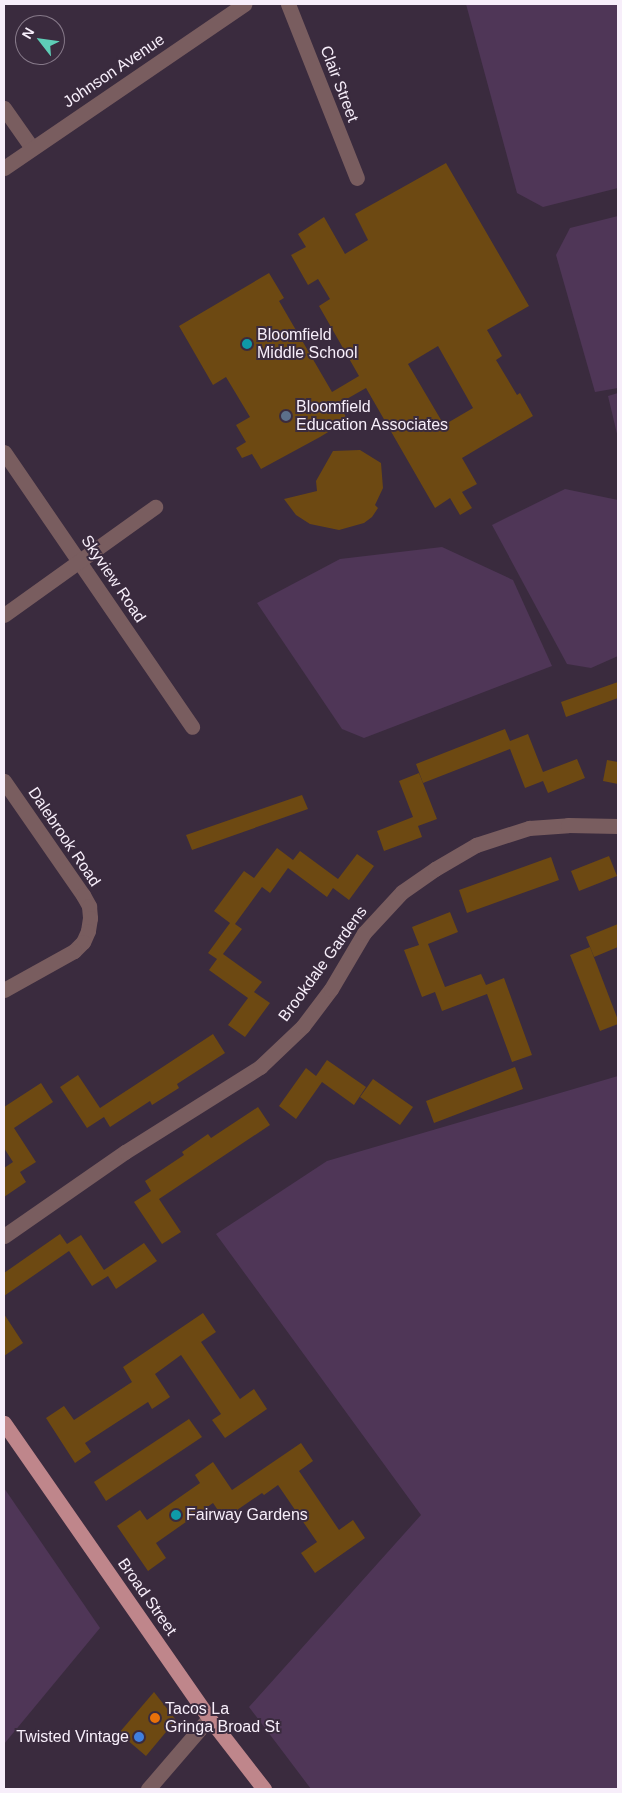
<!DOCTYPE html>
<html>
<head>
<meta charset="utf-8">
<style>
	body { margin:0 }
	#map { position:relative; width:622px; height:1793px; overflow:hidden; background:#3a2b3e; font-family:Helvetica,sans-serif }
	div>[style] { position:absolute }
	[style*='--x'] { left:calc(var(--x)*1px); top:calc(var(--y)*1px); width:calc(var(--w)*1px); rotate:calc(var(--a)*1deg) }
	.green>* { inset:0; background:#4f3657 }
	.building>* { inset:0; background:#6d4912 }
	.minor>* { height:15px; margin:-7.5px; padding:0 7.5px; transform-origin:7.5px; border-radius:7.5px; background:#795d5f }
	.major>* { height:15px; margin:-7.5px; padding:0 7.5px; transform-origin:7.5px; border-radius:7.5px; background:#bf868b }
	.dots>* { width:14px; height:14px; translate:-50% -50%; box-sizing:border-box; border:2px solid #3a2b3e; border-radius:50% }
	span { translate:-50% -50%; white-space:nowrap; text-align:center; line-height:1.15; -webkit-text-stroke:4px #3a2b3e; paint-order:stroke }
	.street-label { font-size:16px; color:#f7eefa }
	.poi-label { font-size:16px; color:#f7eefa }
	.left { translate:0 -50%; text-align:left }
	.right { translate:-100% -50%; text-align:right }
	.frame { position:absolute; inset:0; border:5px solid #f7eefa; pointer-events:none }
	.north { position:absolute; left:15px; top:15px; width:50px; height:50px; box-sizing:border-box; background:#3a2b3e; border:1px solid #867989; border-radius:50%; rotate:300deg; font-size:14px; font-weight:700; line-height:20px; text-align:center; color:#f7eefa }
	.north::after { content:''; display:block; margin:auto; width:18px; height:22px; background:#5eceb7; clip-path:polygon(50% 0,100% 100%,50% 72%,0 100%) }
</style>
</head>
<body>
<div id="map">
	<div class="green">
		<div style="clip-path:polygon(466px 4px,618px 4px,618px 188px,543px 207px,517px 193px)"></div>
		<div style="clip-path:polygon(618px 216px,618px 388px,595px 392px,556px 255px,570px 228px)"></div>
		<div style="clip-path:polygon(618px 393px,618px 438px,608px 396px)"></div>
		<div style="clip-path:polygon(565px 489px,618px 500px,618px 656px,591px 668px,567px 664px,492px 525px)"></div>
		<div style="clip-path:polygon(442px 547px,513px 580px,552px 666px,364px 738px,342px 729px,257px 603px,340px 559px)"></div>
		<div style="clip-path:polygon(618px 1076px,618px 1789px,311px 1789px,249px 1707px,421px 1515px,216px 1234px,327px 1161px)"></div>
		<div style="clip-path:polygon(4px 1488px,100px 1628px,4px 1744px)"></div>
	</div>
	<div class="building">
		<div style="clip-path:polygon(evenodd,446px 163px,529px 306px,487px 330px,502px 356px,496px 360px,517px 395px,520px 393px,533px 416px,462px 458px,477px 484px,462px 492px,472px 508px,460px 515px,450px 498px,435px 508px,366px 388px,338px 404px,348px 420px,320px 437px,261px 469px,252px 454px,242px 458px,236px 448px,246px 442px,236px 425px,250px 417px,226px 377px,213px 385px,179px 326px,269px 273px,284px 298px,279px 301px,332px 392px,359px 376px,319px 306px,330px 299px,318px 279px,308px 285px,291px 255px,306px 247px,298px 234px,324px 217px,345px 254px,368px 240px,355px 214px,446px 163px,438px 346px,473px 408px,444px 425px,408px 364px,438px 346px)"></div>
		<div style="clip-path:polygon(360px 450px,381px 463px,383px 488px,375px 505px,378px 508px,372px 517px,364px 523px,339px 530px,310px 524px,296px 515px,284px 499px,317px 491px,316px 481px,333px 451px)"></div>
		<div style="clip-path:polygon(618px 682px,618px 698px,566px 717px,561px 702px)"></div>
		<div style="clip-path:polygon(505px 729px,510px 741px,528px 734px,543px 772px,577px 759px,585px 778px,548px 793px,543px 781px,525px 788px,510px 749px,423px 783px,416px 764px)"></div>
		<div style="clip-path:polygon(607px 760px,618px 762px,618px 784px,603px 781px)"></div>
		<div style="clip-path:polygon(419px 773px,437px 819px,418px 826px,422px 837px,384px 851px,377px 831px,413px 817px,399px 781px)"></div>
		<div style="clip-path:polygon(302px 795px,308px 809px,192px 850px,186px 835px)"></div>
		<div style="clip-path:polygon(277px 848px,293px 860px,300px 851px,338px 879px,357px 854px,374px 866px,349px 900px,333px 888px,327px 897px,288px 868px,270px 893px,262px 887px,235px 924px,242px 929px,223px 954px,262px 982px,254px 992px,270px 1003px,245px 1037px,228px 1025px,248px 998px,209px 970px,217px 959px,208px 953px,230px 923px,214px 911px,244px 871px,254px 878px)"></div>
		<div style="clip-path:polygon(609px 856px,617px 876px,579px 891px,571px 871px)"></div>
		<div style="clip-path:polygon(551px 857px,559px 880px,467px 913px,459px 890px)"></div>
		<div style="clip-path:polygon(450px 912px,458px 932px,428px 944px,445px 987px,481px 974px,486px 985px,504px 978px,532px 1055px,512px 1062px,487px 994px,442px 1011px,435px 992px,422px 997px,404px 950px,419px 945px,412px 927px)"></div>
		<div style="clip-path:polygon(618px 924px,618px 947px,594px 957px,586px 937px)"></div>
		<div style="clip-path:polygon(590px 947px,618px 1020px,618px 1024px,600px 1031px,570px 955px)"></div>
		<div style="clip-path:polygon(213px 1034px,225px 1053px,177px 1084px,179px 1088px,152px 1105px,150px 1101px,110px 1127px,104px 1117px,87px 1128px,60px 1087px,78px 1075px,100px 1108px)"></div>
		<div style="clip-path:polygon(327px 1060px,366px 1087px,354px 1105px,322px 1082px,296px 1119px,279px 1106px,306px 1068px,316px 1076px)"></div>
		<div style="clip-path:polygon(515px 1067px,523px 1089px,434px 1123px,426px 1101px)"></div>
		<div style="clip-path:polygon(373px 1079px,413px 1107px,400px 1125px,360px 1097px)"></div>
		<div style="clip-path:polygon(41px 1083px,53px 1102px,14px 1128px,36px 1162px,20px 1172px,26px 1182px,4px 1197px,4px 1168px,13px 1162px,4px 1148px,4px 1107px)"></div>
		<div style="clip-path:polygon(258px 1107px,270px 1125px,159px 1199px,181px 1232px,162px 1244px,134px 1202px,151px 1191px,145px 1181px,184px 1155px,182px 1152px,208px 1134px,211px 1138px)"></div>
		<div style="clip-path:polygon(60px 1234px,67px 1244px,81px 1235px,104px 1270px,144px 1243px,157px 1261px,116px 1289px,108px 1276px,92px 1286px,69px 1251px,4px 1296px,4px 1273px)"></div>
		<div style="clip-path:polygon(203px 1313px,216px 1332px,201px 1342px,240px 1399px,254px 1389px,267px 1409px,225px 1438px,212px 1420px,221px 1414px,181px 1355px,155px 1374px,170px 1397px,152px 1409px,148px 1402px,85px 1443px,91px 1452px,75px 1463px,46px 1418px,64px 1406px,74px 1420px,132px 1382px,123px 1367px)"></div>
		<div style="clip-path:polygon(4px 1314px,23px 1343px,4px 1356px)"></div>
		<div style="clip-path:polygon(189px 1419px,202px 1437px,106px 1501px,94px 1482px)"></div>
		<div style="clip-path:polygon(301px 1443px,313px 1461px,299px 1471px,339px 1530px,353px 1520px,365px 1538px,315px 1573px,301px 1553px,317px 1542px,278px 1485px,264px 1495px,262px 1493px,224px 1519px,213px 1503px,156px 1543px,166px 1558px,148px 1571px,117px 1526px,140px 1510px,147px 1520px,200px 1483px,195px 1475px,213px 1462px,232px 1490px)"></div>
		<div style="clip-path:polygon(154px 1692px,176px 1720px,146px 1756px,119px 1733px)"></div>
	</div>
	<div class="minor">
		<div style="--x:288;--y:4;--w:187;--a:68.4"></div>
		<div style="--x:4;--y:108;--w:49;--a:55"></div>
		<div style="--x:4;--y:168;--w:291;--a:-34.3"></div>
		<div style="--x:4;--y:452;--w:333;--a:55.6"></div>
		<div style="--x:4;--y:615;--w:186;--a:-35.6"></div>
		<div style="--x:4;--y:781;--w:139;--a:55.3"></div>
		<div style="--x:83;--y:895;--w:13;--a:61"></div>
		<div style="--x:89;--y:906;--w:12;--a:85"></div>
		<div style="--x:90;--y:918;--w:13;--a:99"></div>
		<div style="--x:88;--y:931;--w:12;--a:114"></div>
		<div style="--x:83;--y:942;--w:13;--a:135"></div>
		<div style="--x:74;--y:951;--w:80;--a:150.9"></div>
		<div style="--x:4;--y:1236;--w:147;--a:-34.8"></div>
		<div style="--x:125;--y:1152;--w:160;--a:-32.2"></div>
		<div style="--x:260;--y:1067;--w:59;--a:-43.6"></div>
		<div style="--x:303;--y:1026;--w:46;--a:-52.9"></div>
		<div style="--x:331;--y:989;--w:65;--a:-59.5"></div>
		<div style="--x:364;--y:933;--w:56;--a:-47.2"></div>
		<div style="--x:402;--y:892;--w:40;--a:-34.9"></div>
		<div style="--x:435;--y:869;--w:48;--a:-30.3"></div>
		<div style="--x:476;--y:845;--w:56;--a:-17.8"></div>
		<div style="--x:529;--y:828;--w:39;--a:-4"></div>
		<div style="--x:568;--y:825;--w:50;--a:1.1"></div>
		<div style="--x:148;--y:1789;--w:94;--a:-49.3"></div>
	</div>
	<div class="major">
		<div style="--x:4;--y:1423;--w:359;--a:55.2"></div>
		<div style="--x:209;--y:1718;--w:90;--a:52.2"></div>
	</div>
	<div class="dots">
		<div style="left:247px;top:344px;background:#0f9aa8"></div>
		<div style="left:286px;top:416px;background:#5c6f8a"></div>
		<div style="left:176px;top:1515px;background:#0f9aa8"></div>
		<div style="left:155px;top:1718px;background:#e8710a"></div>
		<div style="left:139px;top:1737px;background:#3f7fe0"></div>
	</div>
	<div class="street-label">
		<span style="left:114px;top:71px;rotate:-34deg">Johnson Avenue</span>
		<span style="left:339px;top:84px;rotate:69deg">Clair Street</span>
		<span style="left:113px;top:579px;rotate:56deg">Skyview Road</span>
		<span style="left:64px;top:837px;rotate:56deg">Dalebrook Road</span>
		<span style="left:323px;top:964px;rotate:-54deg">Brookdale Gardens</span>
		<span style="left:147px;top:1597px;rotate:55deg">Broad Street</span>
	</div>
	<div class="poi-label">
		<span class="left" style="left:257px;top:344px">Bloomfield<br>Middle School</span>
		<span class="left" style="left:296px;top:416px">Bloomfield<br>Education Associates</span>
		<span class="left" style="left:186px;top:1515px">Fairway Gardens</span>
		<span class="left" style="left:165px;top:1718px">Tacos La<br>Gringa Broad St</span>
		<span class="right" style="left:129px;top:1737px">Twisted Vintage</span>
	</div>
	<div class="frame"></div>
	<div class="north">N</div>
</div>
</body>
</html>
